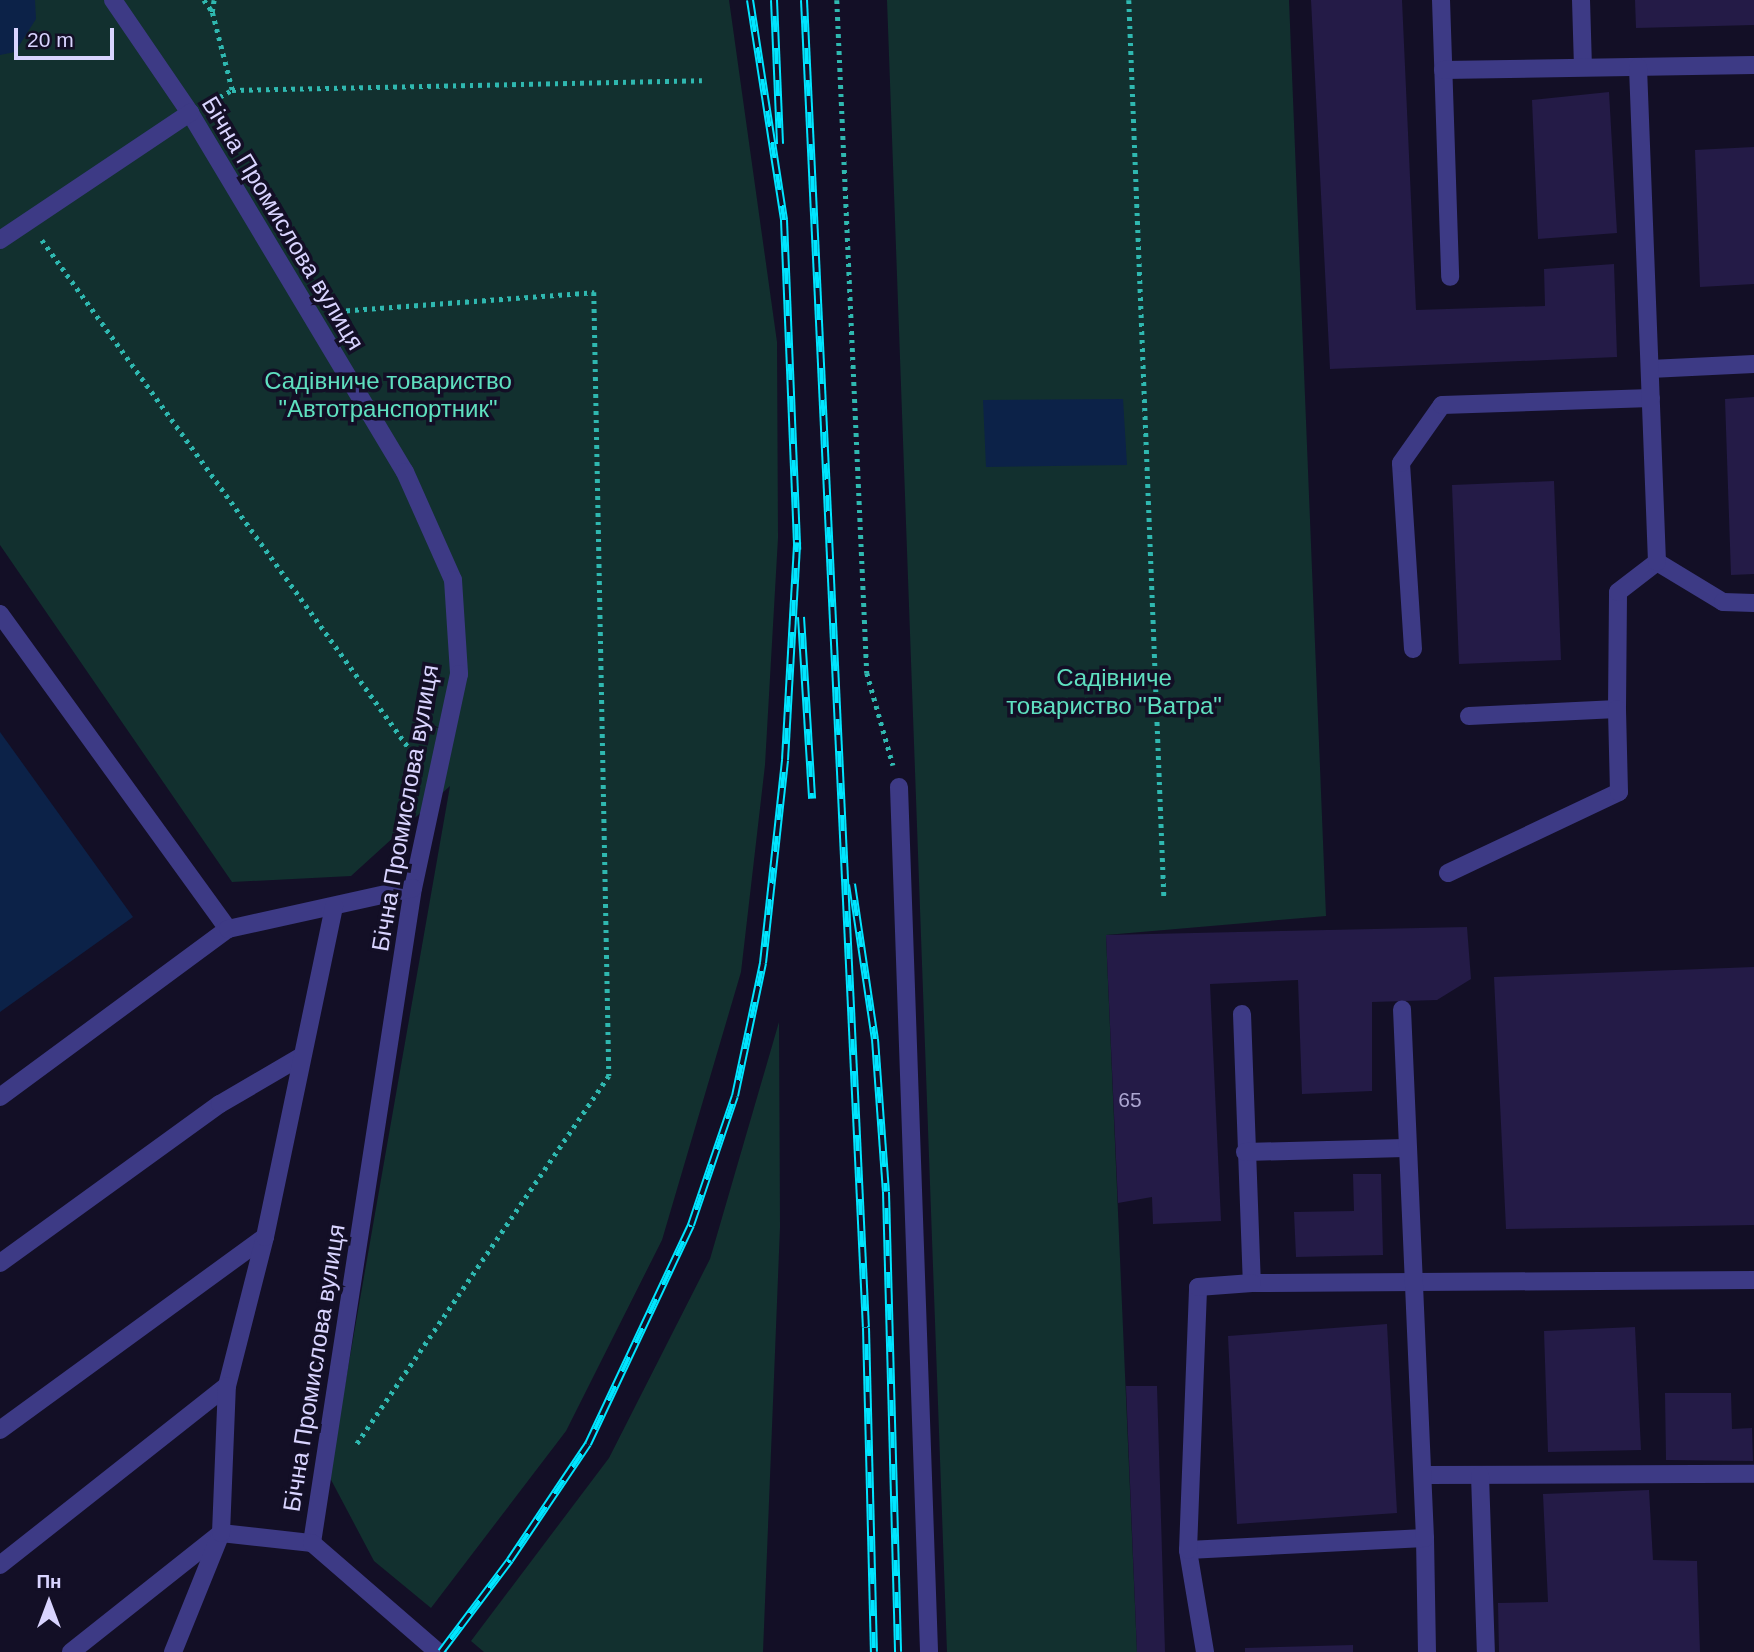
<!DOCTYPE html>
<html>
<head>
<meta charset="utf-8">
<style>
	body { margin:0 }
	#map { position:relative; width:1754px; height:1652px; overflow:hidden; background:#130f26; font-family:Arial,sans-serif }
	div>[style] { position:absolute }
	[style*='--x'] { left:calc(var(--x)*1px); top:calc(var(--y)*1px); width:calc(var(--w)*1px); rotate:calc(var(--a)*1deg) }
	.green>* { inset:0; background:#12302f }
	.water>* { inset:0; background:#0c2248 }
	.building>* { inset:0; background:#241b47 }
	.path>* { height:4.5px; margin-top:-2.25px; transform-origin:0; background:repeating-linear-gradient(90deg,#2fb8b0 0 3.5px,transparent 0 8.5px) }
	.minor>* { height:18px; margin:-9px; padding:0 9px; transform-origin:9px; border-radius:9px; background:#3d3a85 }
	.rail>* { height:8px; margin-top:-4px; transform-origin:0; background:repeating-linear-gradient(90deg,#130f26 0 16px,#00e5ff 0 32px); box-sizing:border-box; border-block:2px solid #00e5ff }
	span { translate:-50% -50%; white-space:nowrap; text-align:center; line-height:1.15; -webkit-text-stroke:7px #130f26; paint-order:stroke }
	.number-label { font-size:21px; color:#aca6d1 }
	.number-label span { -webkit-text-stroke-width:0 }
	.street-label { font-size:24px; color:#d9d4ff }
	.park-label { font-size:24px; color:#5fe0c0 }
	.north { position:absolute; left:14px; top:1568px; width:70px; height:70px; -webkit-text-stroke:5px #130f26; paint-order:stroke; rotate:0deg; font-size:19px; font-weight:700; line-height:28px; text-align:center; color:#d9d4ff }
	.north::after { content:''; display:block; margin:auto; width:24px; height:32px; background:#d9d4ff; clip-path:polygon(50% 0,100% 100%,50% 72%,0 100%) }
	.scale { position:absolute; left:14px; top:28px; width:100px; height:32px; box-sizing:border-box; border:4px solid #d9d4ff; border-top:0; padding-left:9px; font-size:21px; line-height:24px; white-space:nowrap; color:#d9d4ff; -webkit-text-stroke:5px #130f26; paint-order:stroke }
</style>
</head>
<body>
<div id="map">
	<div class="green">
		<div style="clip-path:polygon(0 0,729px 0,777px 342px,778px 538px,765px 765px,741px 972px,662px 1240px,566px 1431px,431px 1608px,374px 1561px,329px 1476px,450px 786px,351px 876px,232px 882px,0 545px)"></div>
		<div style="clip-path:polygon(887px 0,1289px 0,1326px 916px,1106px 935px,1137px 1652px,947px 1652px)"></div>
		<div style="clip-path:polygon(779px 1022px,780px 1227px,763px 1652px,484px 1652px,471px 1641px,609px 1458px,710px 1259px)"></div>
	</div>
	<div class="water">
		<div style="clip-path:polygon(0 0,35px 0,36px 19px,15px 52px,0 55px)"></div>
		<div style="clip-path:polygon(1123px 399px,1127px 465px,986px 467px,983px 400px)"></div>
		<div style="clip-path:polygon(0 732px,133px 917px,0 1012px)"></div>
	</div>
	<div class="building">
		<div style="clip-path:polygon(1311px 0,1402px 0,1416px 310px,1545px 306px,1544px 269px,1614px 264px,1617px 357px,1330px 369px)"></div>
		<div style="clip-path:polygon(1635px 0,1754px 0,1754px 25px,1636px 28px)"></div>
		<div style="clip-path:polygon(1609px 92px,1617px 233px,1538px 239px,1532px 100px)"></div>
		<div style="clip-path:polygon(1754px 147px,1754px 284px,1700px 287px,1695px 150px)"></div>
		<div style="clip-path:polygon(1754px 397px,1754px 574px,1731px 575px,1725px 399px)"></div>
		<div style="clip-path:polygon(1554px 481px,1561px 660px,1459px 664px,1452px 485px)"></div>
		<div style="clip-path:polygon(1467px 927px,1471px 979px,1437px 1000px,1372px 1002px,1372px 1091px,1302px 1094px,1298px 980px,1210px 984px,1221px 1221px,1153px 1224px,1152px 1197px,1118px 1203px,1106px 935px)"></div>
		<div style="clip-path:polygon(1754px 967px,1754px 1225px,1506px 1229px,1494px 977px)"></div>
		<div style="clip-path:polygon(1353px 1174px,1381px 1174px,1383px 1255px,1296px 1257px,1294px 1212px,1354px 1211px)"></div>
		<div style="clip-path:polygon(1387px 1324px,1397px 1513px,1237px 1524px,1228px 1336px)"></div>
		<div style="clip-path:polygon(1635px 1327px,1641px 1450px,1548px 1452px,1544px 1331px)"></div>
		<div style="clip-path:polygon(1126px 1386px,1157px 1386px,1165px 1652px,1137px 1652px)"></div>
		<div style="clip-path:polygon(1665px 1393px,1731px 1393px,1732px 1429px,1752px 1428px,1753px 1461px,1666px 1460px)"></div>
		<div style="clip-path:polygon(1649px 1490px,1653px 1560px,1697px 1561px,1700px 1652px,1499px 1652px,1498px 1603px,1548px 1602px,1543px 1494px)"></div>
		<div style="clip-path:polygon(1353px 1645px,1353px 1652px,1245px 1652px,1245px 1648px)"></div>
	</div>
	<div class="path">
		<div style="--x:204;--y:0;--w:14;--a:54"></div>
		<div style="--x:837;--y:0;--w:674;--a:87.45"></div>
		<div style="--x:867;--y:673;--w:96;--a:74.2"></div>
		<div style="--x:1129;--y:0;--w:897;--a:87.76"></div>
		<div style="--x:232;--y:90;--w:470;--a:-1.2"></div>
		<div style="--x:212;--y:101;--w:23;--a:-29"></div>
		<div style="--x:232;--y:90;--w:81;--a:-104.4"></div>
		<div style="--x:212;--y:12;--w:12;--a:-81"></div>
		<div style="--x:42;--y:240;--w:635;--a:54.16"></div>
		<div style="--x:338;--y:311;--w:257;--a:-4.2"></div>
		<div style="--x:594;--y:292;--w:784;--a:88.9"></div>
		<div style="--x:609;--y:1076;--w:450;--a:124.4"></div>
	</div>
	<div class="minor">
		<div style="--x:113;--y:0;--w:137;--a:55.7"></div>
		<div style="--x:190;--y:113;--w:418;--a:59.1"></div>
		<div style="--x:405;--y:472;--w:118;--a:66"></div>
		<div style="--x:453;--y:580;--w:94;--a:86.3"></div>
		<div style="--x:459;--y:674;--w:219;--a:102.1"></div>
		<div style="--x:413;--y:888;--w:663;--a:98.77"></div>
		<div style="--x:1441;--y:0;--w:277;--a:88.1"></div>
		<div style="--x:1581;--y:0;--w:67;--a:88.3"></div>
		<div style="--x:1443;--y:70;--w:311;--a:-0.9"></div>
		<div style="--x:0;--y:240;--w:229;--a:-33.8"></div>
		<div style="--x:1650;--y:369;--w:104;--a:-2.8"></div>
		<div style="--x:1657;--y:562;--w:77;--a:31.2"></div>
		<div style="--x:1723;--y:602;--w:31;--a:2"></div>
		<div style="--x:0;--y:614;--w:389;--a:54.1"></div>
		<div style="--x:1413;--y:649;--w:186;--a:-93.7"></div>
		<div style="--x:1401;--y:463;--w:71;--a:-54.7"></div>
		<div style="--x:1442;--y:405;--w:209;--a:-1.9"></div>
		<div style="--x:1469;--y:716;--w:148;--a:-2.7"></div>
		<div style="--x:1617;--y:709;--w:117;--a:-89.5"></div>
		<div style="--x:1618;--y:592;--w:49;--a:-37.6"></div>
		<div style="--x:1657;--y:562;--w:495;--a:-92.2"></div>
		<div style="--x:899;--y:787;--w:866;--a:88.01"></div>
		<div style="--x:1448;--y:873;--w:189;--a:-25.3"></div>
		<div style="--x:1619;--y:792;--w:83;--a:-91.4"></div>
		<div style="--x:1242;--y:1014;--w:269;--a:87.9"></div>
		<div style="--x:1252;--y:1283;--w:502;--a:-0.34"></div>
		<div style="--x:0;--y:1097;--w:283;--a:-36.4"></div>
		<div style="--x:228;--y:929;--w:189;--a:-12.5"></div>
		<div style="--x:1245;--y:1152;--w:160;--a:-1.4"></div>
		<div style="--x:0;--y:1263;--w:271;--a:-35.9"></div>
		<div style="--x:220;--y:1104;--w:95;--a:-30.3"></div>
		<div style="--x:0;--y:1430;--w:328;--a:-36.1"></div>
		<div style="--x:1425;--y:1475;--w:329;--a:-0.2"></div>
		<div style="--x:1480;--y:1475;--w:177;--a:88.1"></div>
		<div style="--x:1425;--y:1538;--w:114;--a:89"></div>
		<div style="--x:1188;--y:1550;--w:237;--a:-2.9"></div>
		<div style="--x:1425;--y:1538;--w:529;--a:-92.49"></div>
		<div style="--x:0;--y:1565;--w:289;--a:-38.3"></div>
		<div style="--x:227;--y:1386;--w:154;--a:-75.7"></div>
		<div style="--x:265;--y:1237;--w:338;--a:-78.2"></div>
		<div style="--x:71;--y:1652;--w:191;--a:-38.4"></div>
		<div style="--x:221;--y:1533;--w:92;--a:6.3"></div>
		<div style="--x:312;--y:1543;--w:167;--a:40.9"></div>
		<div style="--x:173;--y:1652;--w:128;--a:-68"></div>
		<div style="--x:221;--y:1533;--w:147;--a:-87.7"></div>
		<div style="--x:1205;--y:1652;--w:103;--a:-99.5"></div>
		<div style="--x:1188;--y:1550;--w:263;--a:-87.8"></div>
		<div style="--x:1198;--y:1287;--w:54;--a:-4.2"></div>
	</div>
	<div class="rail">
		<div style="--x:750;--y:0;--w:223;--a:81.2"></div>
		<div style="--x:784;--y:220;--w:330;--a:87.7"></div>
		<div style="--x:774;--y:0;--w:144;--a:87.6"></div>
		<div style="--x:804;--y:0;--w:1329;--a:87.33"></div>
		<div style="--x:866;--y:1328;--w:324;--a:88.6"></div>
		<div style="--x:801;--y:617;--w:182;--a:86.5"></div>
		<div style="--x:852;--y:884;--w:157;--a:81.6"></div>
		<div style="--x:875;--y:1039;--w:153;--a:85.9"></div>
		<div style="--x:886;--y:1192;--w:460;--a:88.5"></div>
		<div style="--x:441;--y:1652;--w:115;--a:-53.1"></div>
		<div style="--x:510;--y:1560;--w:140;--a:-56.1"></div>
		<div style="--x:588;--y:1444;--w:242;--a:-64.8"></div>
		<div style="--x:691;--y:1225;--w:136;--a:-71.2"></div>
		<div style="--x:735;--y:1096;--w:136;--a:-78.1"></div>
		<div style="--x:763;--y:963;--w:204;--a:-83.8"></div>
		<div style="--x:785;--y:760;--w:218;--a:-86.8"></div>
	</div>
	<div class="number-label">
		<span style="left:1130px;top:1100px">65</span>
	</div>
	<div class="street-label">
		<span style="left:283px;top:223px;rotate:59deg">Бічна Промислова вулиця</span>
		<span style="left:405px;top:808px;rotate:-80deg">Бічна Промислова вулиця</span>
		<span style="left:314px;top:1368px;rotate:-81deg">Бічна Промислова вулиця</span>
	</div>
	<div class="park-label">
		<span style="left:388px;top:395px">Садівниче товариство<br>"Автотранспортник"</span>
		<span style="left:1114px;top:692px">Садівниче<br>товариство "Ватра"</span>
	</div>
	<div class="north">Пн</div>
	<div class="scale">20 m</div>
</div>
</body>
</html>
